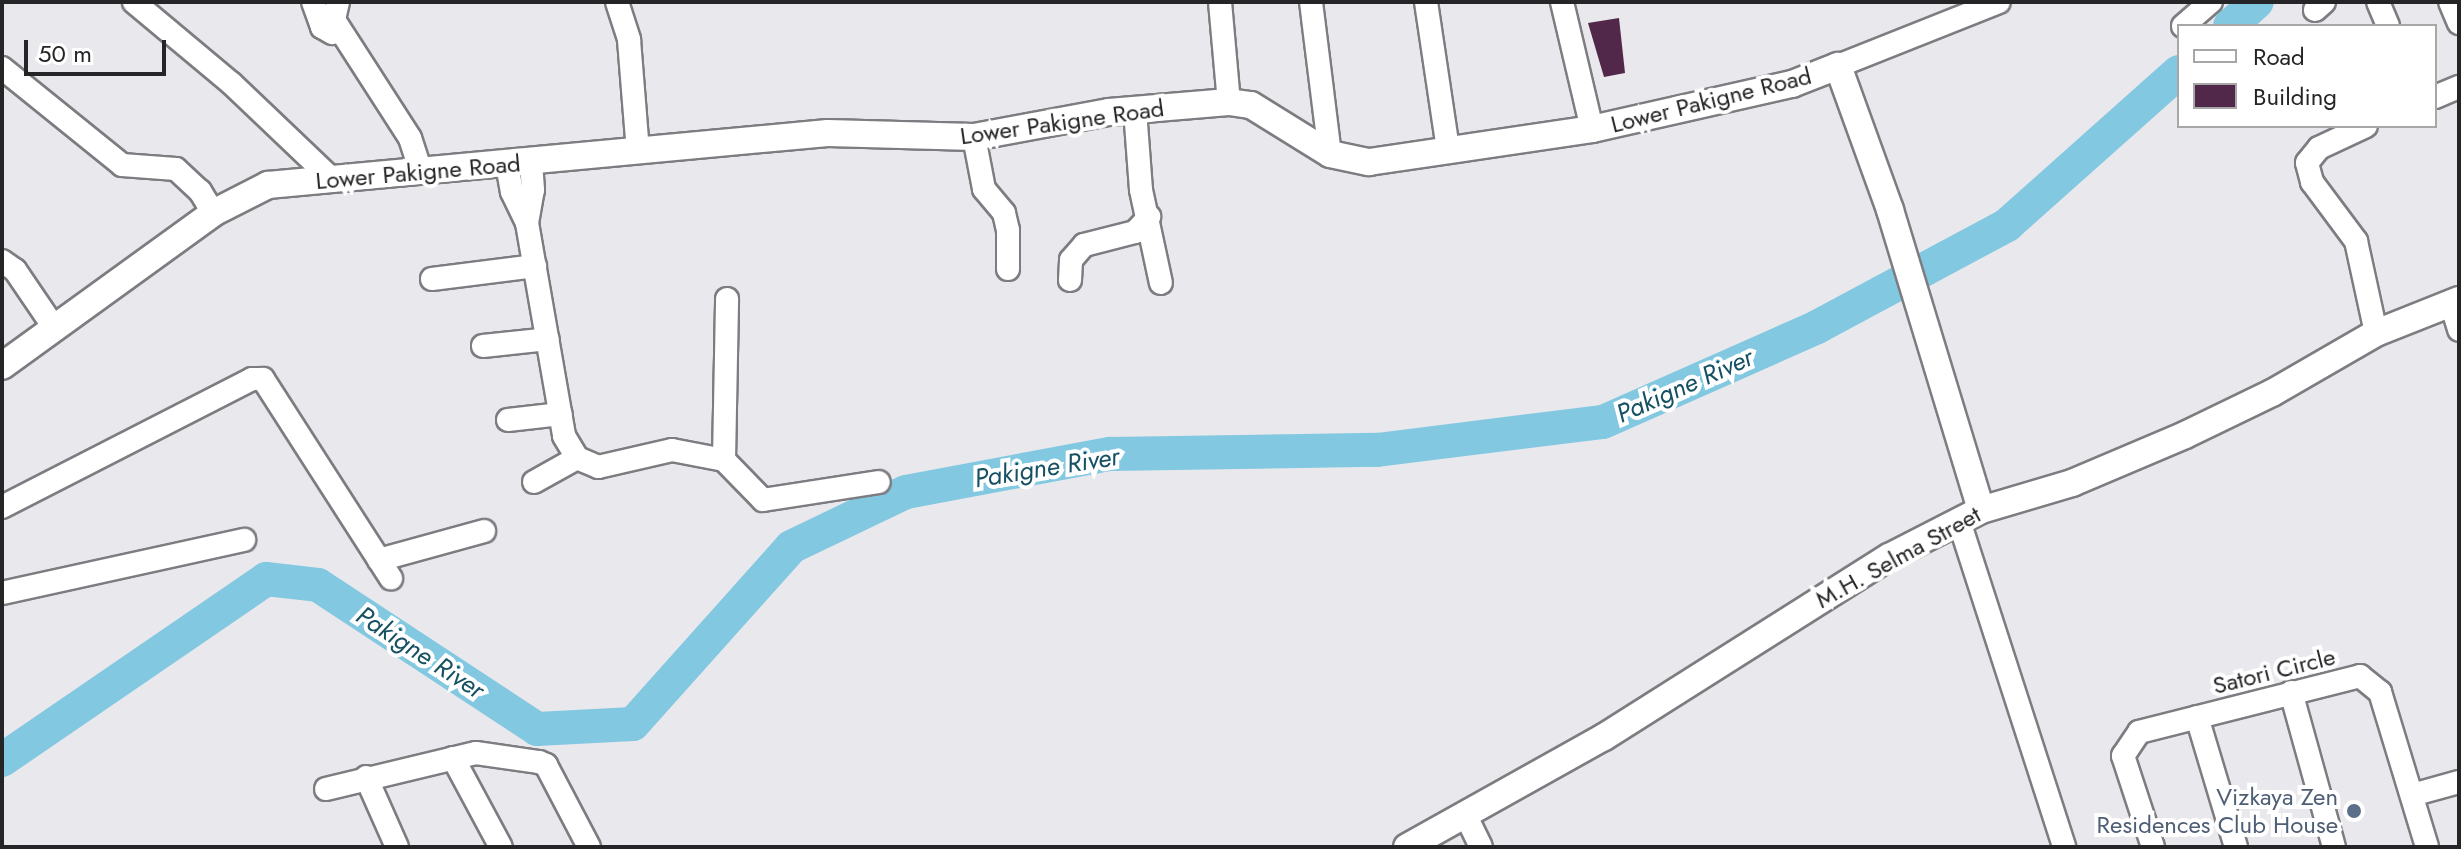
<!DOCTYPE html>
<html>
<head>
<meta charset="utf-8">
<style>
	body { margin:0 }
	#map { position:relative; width:2461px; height:849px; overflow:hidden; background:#e9e8ed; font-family:Jost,sans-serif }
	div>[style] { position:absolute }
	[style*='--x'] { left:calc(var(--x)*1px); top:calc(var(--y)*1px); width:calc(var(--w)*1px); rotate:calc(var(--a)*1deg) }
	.river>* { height:34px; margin:-17px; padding:0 17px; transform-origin:17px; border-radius:17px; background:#82c8e1 }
	.building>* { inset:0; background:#52284a }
	.roads { filter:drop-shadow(2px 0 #7d7c80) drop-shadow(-2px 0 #7d7c80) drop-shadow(0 2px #7d7c80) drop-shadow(0 -2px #7d7c80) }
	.minor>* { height:22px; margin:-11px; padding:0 11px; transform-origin:11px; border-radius:11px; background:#fff }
	.tertiary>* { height:26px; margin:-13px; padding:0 13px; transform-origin:13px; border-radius:13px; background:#fff }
	.dots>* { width:22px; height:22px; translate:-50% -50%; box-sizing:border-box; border:4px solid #fff; border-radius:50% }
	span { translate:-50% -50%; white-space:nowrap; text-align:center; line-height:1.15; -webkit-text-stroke:8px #fff; paint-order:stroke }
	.street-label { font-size:24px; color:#252426 }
	.service-label { font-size:24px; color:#4e5e75 }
	.right { translate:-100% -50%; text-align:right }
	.water-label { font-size:26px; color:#165163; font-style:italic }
	.frame { position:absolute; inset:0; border:4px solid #252426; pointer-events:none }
	.legend { position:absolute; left:2177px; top:24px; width:260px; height:104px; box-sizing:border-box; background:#fff; border:2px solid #a8a7a8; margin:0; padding:10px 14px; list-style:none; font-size:24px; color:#252426 }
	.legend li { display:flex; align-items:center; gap:16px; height:40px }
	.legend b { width:40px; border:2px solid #a8a7a8 }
	.scale { position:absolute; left:24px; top:40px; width:142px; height:36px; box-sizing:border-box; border:4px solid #252426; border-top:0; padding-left:10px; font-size:24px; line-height:28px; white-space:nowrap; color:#252426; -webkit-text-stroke:6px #fff; paint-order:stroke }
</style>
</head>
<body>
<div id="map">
	<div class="river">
		<div style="--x:2230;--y:26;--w:36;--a:-42"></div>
		<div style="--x:2;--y:760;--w:320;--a:-34.4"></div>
		<div style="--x:266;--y:579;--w:52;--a:6.6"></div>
		<div style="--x:318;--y:585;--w:262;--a:33.3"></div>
		<div style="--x:537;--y:729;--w:96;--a:-3"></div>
		<div style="--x:633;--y:724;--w:237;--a:-48.2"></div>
		<div style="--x:791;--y:547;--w:127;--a:-25.6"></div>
		<div style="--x:906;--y:492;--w:208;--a:-10.6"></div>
		<div style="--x:1110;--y:454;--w:267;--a:-0.9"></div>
		<div style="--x:1377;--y:450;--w:228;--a:-7.1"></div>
		<div style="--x:1603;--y:422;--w:234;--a:-23.9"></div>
		<div style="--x:1817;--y:327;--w:216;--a:-28.2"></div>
		<div style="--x:2007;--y:225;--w:230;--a:-41.7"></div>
	</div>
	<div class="building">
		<div style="clip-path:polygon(1619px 18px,1625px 73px,1604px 77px,1588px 23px)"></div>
	</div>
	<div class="roads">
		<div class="minor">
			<div style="--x:134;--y:2;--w:126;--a:39.9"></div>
			<div style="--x:231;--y:83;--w:141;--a:43.6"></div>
			<div style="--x:313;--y:2;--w:27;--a:70"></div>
			<div style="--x:322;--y:27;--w:12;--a:31"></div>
			<div style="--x:338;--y:2;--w:18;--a:103"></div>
			<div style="--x:334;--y:20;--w:140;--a:57.2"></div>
			<div style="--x:410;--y:138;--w:36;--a:72"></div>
			<div style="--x:617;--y:2;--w:40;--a:72"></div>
			<div style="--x:629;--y:40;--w:111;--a:85.4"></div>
			<div style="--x:1220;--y:2;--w:100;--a:84.9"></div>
			<div style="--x:1311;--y:2;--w:153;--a:82.9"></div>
			<div style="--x:1426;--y:2;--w:149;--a:81.5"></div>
			<div style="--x:1562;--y:2;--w:130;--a:76.7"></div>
			<div style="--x:2378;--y:2;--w:26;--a:67"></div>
			<div style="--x:2450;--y:2;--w:23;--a:67"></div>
			<div style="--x:2315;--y:10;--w:12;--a:-42"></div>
			<div style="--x:2183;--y:26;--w:37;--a:-41"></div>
			<div style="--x:1838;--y:66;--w:173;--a:-21.7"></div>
			<div style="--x:2;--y:68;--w:154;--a:38.9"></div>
			<div style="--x:122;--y:165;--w:54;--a:4.2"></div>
			<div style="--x:176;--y:169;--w:33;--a:43"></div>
			<div style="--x:200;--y:191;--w:26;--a:59"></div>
			<div style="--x:2435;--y:97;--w:26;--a:-23"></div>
			<div style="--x:1135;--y:110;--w:80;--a:85.7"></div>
			<div style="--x:1141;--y:190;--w:95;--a:77.9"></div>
			<div style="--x:2366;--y:126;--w:52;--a:154.9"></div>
			<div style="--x:2319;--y:148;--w:19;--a:129"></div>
			<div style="--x:2307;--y:163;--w:20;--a:75"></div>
			<div style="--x:2312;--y:182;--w:74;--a:53.3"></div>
			<div style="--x:2356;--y:241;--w:94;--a:77.7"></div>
			<div style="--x:974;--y:137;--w:53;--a:79.1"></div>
			<div style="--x:984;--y:189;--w:31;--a:50"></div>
			<div style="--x:1004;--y:213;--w:17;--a:77"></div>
			<div style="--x:1008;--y:230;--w:39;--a:90"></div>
			<div style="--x:507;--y:164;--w:28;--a:80"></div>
			<div style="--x:512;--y:192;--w:34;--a:64"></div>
			<div style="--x:527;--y:223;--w:34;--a:-80"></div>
			<div style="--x:533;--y:190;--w:28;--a:-94"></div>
			<div style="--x:527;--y:223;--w:216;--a:80.1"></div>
			<div style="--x:564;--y:436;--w:26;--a:59"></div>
			<div style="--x:577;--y:458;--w:23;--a:23"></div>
			<div style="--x:598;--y:467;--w:76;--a:-12.9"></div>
			<div style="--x:672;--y:450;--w:53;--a:10.9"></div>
			<div style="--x:724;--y:460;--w:161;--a:-88.9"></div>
			<div style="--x:2;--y:261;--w:16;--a:35"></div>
			<div style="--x:15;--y:270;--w:68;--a:55.8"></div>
			<div style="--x:432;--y:279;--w:104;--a:-7.2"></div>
			<div style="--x:1070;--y:280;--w:20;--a:-87"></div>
			<div style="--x:1071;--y:260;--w:20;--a:-49"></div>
			<div style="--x:1084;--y:245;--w:53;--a:-14.3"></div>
			<div style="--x:1135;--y:232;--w:21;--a:-47"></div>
			<div style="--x:2451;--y:303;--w:28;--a:73"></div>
			<div style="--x:483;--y:346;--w:65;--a:-6.1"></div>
			<div style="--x:508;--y:420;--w:53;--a:-6.5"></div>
			<div style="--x:724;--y:460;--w:56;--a:45.7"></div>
			<div style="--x:763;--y:500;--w:117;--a:-8.8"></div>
			<div style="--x:534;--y:482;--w:49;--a:-29.2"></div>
			<div style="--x:2;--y:507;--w:281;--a:-27.1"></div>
			<div style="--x:252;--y:379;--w:11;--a:0"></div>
			<div style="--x:263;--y:379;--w:237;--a:57.3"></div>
			<div style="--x:1959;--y:521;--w:342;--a:72.1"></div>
			<div style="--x:379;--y:560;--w:109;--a:-15.4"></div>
			<div style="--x:2;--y:593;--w:248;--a:-12.4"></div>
			<div style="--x:2291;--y:692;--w:161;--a:74.5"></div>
			<div style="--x:2197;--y:717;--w:136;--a:73.3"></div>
			<div style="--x:453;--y:758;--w:101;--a:61.7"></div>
			<div style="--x:366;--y:777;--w:77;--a:66.1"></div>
			<div style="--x:326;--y:789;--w:154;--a:-13.5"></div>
			<div style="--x:476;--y:753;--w:64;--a:8.1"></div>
			<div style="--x:539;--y:762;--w:8;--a:23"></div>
			<div style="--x:546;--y:765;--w:93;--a:62.3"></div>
			<div style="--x:2412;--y:795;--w:49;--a:-15.5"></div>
			<div style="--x:1466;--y:816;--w:34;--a:64"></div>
			<div style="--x:2153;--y:847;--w:96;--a:-108.2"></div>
			<div style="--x:2123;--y:756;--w:29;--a:-56"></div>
			<div style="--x:2139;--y:732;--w:228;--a:-14.2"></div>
			<div style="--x:2360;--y:676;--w:26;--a:39"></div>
			<div style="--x:2380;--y:692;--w:162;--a:73.1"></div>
		</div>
		<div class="tertiary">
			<div style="--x:2;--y:366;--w:261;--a:-35.9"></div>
			<div style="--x:213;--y:213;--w:62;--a:-27"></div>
			<div style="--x:268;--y:185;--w:562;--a:-5.31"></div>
			<div style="--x:828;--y:133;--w:146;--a:1.6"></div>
			<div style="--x:974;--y:137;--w:137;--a:-10.5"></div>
			<div style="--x:1109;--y:112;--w:120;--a:-4.8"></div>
			<div style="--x:1229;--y:102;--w:22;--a:8"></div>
			<div style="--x:1251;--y:105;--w:93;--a:31.8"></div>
			<div style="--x:1330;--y:154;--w:40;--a:12"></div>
			<div style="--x:1369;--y:162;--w:225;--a:-8.4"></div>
			<div style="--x:1592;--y:129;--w:205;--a:-12.7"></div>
			<div style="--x:1792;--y:84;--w:49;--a:-21.4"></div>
			<div style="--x:1838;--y:66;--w:153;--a:70.1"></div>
			<div style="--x:1890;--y:210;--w:313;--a:73.1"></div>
			<div style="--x:1407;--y:847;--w:226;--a:-29.2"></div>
			<div style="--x:1604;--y:737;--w:337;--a:-32.3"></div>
			<div style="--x:1889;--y:557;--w:103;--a:-27.1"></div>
			<div style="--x:1981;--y:510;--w:95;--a:-16.5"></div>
			<div style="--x:2072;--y:483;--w:123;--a:-23"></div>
			<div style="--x:2185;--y:435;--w:97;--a:-25.8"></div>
			<div style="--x:2272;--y:393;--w:120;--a:-30"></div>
			<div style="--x:2376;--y:333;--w:89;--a:-21.7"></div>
		</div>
	</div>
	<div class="dots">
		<div style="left:2354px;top:811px;background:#5c6f8a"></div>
	</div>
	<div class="street-label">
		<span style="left:1711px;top:100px;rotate:-14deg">Lower Pakigne Road</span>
		<span style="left:1062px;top:122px;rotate:-8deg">Lower Pakigne Road</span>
		<span style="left:418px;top:172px;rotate:-5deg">Lower Pakigne Road</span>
		<span style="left:1898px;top:557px;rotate:-29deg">M.H. Selma Street</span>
		<span style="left:2274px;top:671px;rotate:-14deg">Satori Circle</span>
	</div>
	<div class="service-label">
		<span class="right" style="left:2338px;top:811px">Vizkaya Zen<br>Residences Club House</span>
	</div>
	<div class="water-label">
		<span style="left:1685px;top:386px;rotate:-24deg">Pakigne River</span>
		<span style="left:1047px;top:468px;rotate:-9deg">Pakigne River</span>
		<span style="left:420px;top:653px;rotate:33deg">Pakigne River</span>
	</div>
	<div class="frame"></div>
	<ul class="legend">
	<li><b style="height:10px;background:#fff"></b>Road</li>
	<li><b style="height:22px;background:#52284a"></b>Building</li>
	</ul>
	<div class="scale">50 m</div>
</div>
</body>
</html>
